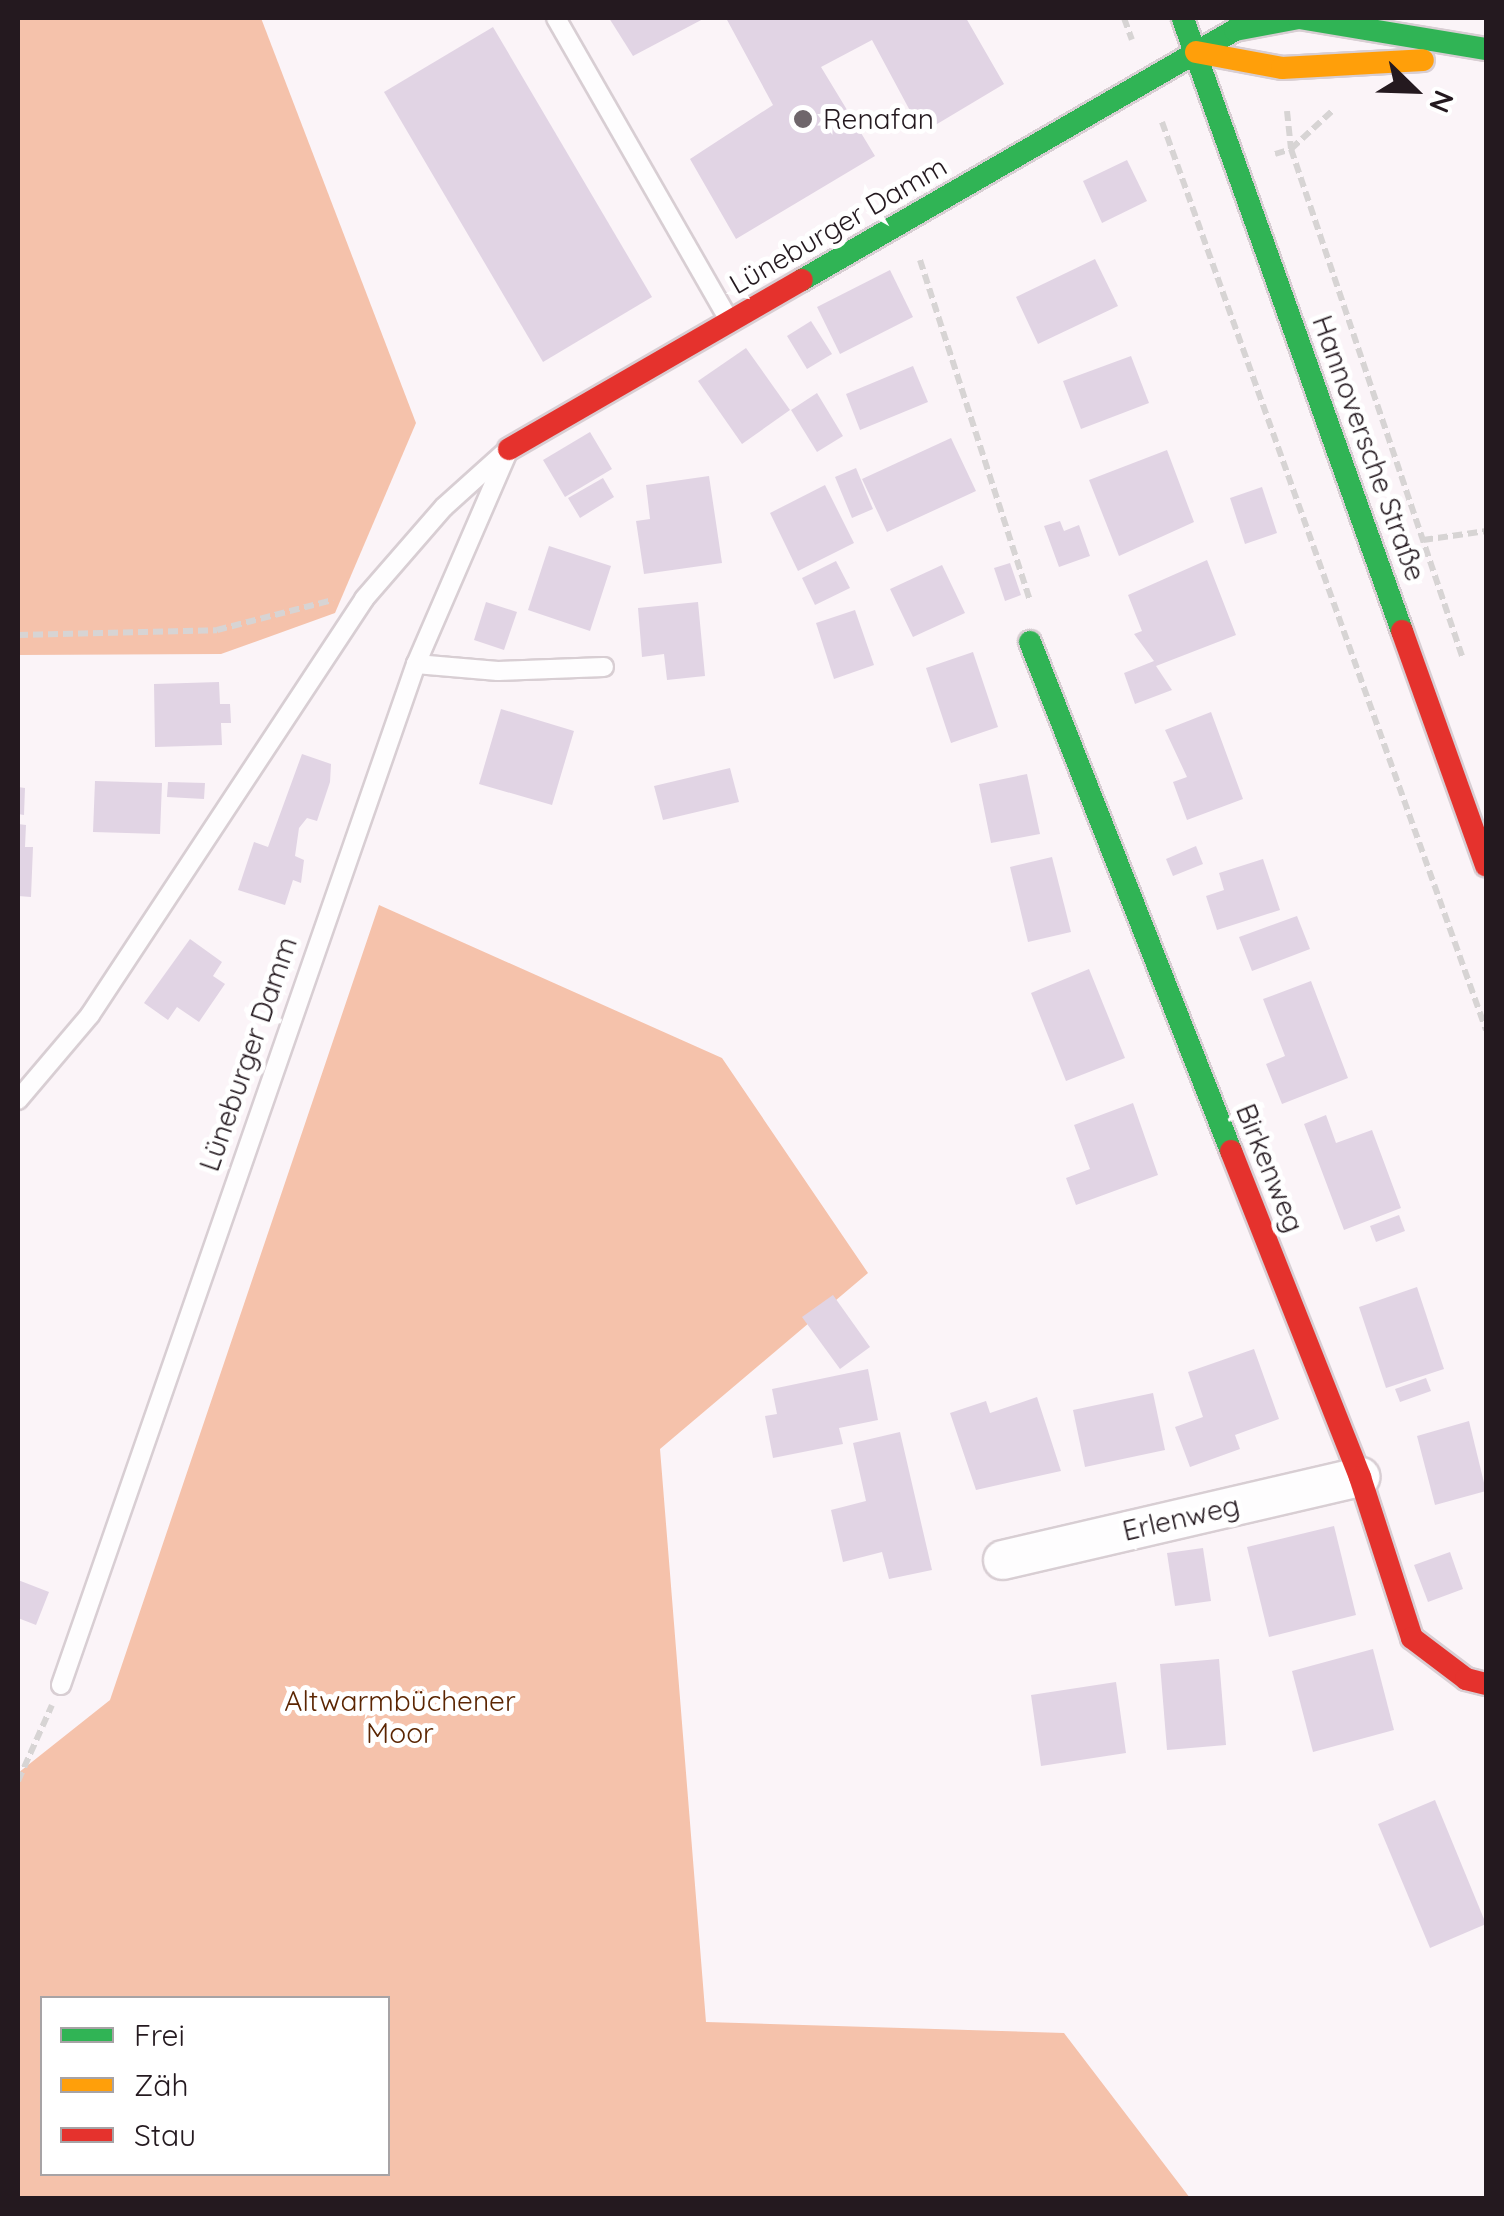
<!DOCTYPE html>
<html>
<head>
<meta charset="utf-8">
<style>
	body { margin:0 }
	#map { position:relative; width:1504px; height:2216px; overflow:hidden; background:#fbf4f8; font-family:Quicksand,sans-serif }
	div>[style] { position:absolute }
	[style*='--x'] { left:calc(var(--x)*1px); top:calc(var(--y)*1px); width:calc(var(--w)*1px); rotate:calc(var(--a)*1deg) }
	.forest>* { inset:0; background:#f5c2ab }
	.building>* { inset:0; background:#e1d4e4 }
	.path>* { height:6px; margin-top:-3px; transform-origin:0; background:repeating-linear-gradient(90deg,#d7d4d4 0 10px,transparent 0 15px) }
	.roads { filter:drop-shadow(2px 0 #d8ced3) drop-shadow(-2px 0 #d8ced3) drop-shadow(0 2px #d8ced3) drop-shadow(0 -2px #d8ced3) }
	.lane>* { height:18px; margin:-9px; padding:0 9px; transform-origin:9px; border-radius:9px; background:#fefdfe }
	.street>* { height:38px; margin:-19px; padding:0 19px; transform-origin:19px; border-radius:19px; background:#fefdfe }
	.fast>* { height:22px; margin:-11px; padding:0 11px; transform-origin:11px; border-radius:11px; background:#30b455 }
	.slow>* { height:22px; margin:-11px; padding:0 11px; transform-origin:11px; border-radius:11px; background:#ff9f0a }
	.jam>* { height:22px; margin:-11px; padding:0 11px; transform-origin:11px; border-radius:11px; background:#e5322d }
	.dots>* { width:28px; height:28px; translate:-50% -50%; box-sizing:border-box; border:5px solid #fff; border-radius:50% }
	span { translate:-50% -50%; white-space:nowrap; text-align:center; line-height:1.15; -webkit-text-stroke:10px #fff; paint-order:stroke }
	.poi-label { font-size:28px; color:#24191f }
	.left { translate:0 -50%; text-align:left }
	.street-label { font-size:28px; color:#24191f }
	.park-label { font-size:28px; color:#5b2502 }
	.frame { position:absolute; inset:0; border:20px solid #24191f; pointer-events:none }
	.legend { position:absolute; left:40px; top:1996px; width:350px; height:180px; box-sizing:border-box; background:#fff; border:2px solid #a7a3a5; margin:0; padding:12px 18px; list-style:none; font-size:30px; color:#24191f }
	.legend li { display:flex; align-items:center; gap:20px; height:50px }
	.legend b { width:50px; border:2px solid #a7a3a5 }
	.north { position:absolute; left:1364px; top:40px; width:100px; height:100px; -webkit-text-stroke:8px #fff; paint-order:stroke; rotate:113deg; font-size:28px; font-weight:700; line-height:40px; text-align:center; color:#24191f }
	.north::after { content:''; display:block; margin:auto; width:35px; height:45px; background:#24191f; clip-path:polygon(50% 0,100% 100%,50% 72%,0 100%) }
</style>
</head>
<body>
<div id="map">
	<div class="forest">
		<div style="clip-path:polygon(18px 18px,261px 18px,416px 423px,335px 613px,221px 654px,18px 655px)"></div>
		<div style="clip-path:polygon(evenodd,379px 905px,722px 1058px,868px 1273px,660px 1449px,706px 2022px,1064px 2033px,1190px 2198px,18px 2198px,18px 1773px,110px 1700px,379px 905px,42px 1998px,388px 1998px,388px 2174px,42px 2174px,42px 1998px)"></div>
	</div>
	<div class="building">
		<div style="clip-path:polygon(609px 18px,705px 18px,633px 56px)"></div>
		<div style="clip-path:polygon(726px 18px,966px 18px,1004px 84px,922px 133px,872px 40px,821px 67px,875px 156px,736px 239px,690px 159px,773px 105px)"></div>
		<div style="clip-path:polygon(493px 27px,652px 297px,543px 362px,384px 92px)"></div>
		<div style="clip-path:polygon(1127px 160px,1147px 201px,1102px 223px,1083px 181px)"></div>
		<div style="clip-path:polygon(1095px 259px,1118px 306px,1038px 344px,1016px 297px)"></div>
		<div style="clip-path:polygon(890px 270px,913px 317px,840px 354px,817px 307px)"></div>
		<div style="clip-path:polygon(811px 321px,832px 354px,807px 369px,787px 336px)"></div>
		<div style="clip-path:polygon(746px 348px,790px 410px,742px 444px,698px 381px)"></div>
		<div style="clip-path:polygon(1131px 356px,1149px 403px,1081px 429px,1063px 381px)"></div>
		<div style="clip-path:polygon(913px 366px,928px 402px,860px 430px,846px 394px)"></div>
		<div style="clip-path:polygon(817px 393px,843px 436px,817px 452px,791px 410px)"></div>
		<div style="clip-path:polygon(590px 432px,612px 469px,565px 497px,543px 460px)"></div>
		<div style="clip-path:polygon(951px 438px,976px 491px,887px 532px,862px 479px)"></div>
		<div style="clip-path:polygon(1167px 450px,1194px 522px,1119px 556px,1089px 480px)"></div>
		<div style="clip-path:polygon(856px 468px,873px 509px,852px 518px,835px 477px)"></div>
		<div style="clip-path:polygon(709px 476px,722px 563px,644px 574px,636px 521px,650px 519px,646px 485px)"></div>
		<div style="clip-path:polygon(603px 478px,614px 497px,580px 518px,568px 498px)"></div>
		<div style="clip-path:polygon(825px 485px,854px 543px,798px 571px,770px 513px)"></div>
		<div style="clip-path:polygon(1262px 487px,1277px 533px,1245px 544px,1230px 498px)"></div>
		<div style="clip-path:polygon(1060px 521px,1064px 531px,1079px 525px,1090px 556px,1059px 567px,1044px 526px)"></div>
		<div style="clip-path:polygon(549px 546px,611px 566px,590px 631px,528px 610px)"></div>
		<div style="clip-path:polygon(1207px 560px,1236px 635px,1156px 666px,1172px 690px,1135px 704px,1124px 673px,1154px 661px,1134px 634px,1142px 631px,1128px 595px)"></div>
		<div style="clip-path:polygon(836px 561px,850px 588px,815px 605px,802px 578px)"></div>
		<div style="clip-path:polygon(1010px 563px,1021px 595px,1005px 601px,994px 568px)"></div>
		<div style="clip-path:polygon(942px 565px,965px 613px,913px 637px,890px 589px)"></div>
		<div style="clip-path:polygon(486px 602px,517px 612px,504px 650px,474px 640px)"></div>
		<div style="clip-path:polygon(698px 602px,705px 676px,667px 680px,664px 654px,642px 657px,638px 608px)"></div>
		<div style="clip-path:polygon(855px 610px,874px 665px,834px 679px,816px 623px)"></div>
		<div style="clip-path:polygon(973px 652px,998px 727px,951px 743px,926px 668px)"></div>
		<div style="clip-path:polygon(219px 682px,220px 704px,230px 704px,231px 723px,221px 723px,222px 745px,155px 747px,154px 684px)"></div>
		<div style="clip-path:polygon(501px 709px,574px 731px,552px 805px,479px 784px)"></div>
		<div style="clip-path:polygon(1211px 712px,1243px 799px,1187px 820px,1173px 782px,1187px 777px,1165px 730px)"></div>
		<div style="clip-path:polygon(302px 754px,331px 764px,330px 782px,317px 821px,307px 818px,299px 828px,295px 856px,304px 860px,301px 883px,293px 880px,285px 905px,238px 890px,254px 842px,268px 847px)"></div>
		<div style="clip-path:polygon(730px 768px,739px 802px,663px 820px,654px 786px)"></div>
		<div style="clip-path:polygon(1027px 774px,1040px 834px,991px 843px,979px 784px)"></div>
		<div style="clip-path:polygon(95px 781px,162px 783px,160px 834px,93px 832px)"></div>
		<div style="clip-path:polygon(168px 782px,205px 783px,204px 799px,167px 797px)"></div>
		<div style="clip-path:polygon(18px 787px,25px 788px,24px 815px,18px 814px)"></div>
		<div style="clip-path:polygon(18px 824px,26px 825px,25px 847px,33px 847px,31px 897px,18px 896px)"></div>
		<div style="clip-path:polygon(1196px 846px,1203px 864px,1173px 876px,1166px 859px)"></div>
		<div style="clip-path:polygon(1052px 857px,1071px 932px,1028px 942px,1010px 867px)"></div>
		<div style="clip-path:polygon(1263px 859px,1280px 910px,1217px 930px,1206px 896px,1224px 890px,1219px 873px)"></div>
		<div style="clip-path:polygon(1297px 916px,1310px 949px,1252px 971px,1239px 937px)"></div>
		<div style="clip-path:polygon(190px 939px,222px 962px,213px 976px,225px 984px,199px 1022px,177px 1007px,168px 1020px,144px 1003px)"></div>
		<div style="clip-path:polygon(1089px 969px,1125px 1058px,1066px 1081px,1031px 993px)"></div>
		<div style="clip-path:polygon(1311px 981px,1348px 1078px,1282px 1104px,1266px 1064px,1285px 1056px,1263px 999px)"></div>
		<div style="clip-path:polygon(1133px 1103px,1158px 1175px,1076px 1205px,1066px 1178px,1090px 1169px,1074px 1125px)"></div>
		<div style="clip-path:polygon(1326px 1115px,1336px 1143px,1372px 1130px,1401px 1208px,1344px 1230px,1304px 1124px)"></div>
		<div style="clip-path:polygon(1399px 1215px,1405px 1231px,1376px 1242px,1370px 1226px)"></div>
		<div style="clip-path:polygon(1417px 1287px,1444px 1369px,1386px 1388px,1359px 1307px)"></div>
		<div style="clip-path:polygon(833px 1295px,870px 1347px,840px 1369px,802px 1317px)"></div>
		<div style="clip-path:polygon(1254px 1349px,1279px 1419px,1235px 1435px,1240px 1449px,1190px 1467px,1175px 1427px,1203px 1417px,1188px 1372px)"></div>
		<div style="clip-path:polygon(868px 1369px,878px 1420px,839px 1428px,843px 1444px,773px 1458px,765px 1416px,777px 1414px,772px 1389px)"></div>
		<div style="clip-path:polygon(1426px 1378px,1431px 1391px,1400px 1402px,1395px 1389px)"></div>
		<div style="clip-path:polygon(1153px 1393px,1165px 1450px,1085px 1467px,1073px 1410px)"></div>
		<div style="clip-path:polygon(1037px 1397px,1061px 1471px,976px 1490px,950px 1413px,986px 1401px,990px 1413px)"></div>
		<div style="clip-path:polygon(1469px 1421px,1486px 1491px,1435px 1505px,1417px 1436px)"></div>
		<div style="clip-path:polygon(900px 1432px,932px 1570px,889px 1579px,882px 1552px,843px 1562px,831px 1510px,866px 1501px,853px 1443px)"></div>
		<div style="clip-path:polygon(1334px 1526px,1356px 1615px,1269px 1637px,1247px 1547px)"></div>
		<div style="clip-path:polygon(1203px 1548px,1211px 1601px,1175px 1606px,1167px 1553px)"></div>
		<div style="clip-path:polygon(1450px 1552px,1463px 1589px,1428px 1602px,1414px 1565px)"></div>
		<div style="clip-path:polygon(18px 1580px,49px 1592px,36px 1625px,18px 1618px)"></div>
		<div style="clip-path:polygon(1373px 1649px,1394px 1730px,1313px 1752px,1292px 1671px)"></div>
		<div style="clip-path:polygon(1219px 1659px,1226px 1745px,1167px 1750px,1160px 1664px)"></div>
		<div style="clip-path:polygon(1116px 1682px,1126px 1753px,1041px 1766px,1031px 1695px)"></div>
		<div style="clip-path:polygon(1435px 1800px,1486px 1924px,1430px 1948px,1378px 1824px)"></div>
	</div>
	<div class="path">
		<div style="--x:1124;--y:18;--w:23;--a:70"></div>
		<div style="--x:1287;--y:111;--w:38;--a:84"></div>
		<div style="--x:1291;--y:149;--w:535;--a:71.36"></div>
		<div style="--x:1162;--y:122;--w:964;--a:70.36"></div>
		<div style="--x:1275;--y:154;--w:17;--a:-17"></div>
		<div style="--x:1291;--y:149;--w:56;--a:-42.8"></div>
		<div style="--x:920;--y:260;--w:357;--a:72.1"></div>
		<div style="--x:1423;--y:540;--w:64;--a:-8.1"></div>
		<div style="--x:18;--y:635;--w:199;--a:-1.4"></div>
		<div style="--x:217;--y:630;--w:120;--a:-14.5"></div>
		<div style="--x:18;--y:1781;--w:83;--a:-65.9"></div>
	</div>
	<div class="roads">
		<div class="lane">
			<div style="--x:556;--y:18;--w:344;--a:60.2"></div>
			<div style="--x:416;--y:664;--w:82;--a:4.9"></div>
			<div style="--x:498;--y:671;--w:106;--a:-2.2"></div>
			<div style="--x:18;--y:1100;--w:111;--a:-49.7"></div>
			<div style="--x:90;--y:1015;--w:498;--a:-56.6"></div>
			<div style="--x:364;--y:599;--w:122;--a:-49"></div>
			<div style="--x:444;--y:507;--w:82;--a:-42"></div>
			<div style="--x:61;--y:1685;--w:1081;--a:-70.83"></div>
			<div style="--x:416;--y:664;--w:229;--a:-66.6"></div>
		</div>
		<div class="street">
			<div style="--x:1003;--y:1560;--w:367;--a:-13.1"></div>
		</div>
		<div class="fast">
			<div style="--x:1183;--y:19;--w:650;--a:70.31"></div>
			<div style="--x:802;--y:280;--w:500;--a:-30"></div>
			<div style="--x:1235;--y:30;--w:65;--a:-10.6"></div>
			<div style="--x:1299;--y:18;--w:190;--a:9.4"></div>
			<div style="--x:1030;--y:642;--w:547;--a:68.45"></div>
		</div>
		<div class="slow">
			<div style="--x:1196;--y:52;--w:87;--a:10.5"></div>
			<div style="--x:1282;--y:68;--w:141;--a:-3.2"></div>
		</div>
		<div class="jam">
			<div style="--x:509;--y:449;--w:338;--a:-30"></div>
			<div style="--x:1402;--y:631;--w:249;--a:70.3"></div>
			<div style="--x:1231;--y:1151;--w:351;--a:68.4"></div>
			<div style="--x:1360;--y:1477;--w:169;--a:72.1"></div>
			<div style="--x:1412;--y:1638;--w:68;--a:37.2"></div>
			<div style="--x:1466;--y:1679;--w:21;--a:14"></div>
		</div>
	</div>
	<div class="dots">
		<div style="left:803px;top:119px;background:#6f666b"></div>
	</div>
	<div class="poi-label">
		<span class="left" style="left:823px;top:119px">Renafan</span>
	</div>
	<div class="street-label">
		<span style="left:838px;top:225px;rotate:-30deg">Lüneburger Damm</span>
		<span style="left:1369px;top:448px;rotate:70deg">Hannoversche Straße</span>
		<span style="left:248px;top:1054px;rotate:-71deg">Lüneburger Damm</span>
		<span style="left:1270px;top:1168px;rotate:68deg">Birkenweg</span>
		<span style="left:1181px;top:1518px;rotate:-13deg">Erlenweg</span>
	</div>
	<div class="park-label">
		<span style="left:400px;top:1717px">Altwarmbüchener<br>Moor</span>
	</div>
	<div class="frame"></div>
	<ul class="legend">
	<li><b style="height:12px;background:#30b455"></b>Frei</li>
	<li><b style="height:12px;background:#ff9f0a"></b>Zäh</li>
	<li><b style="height:12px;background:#e5322d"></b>Stau</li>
	</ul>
	<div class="north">N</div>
</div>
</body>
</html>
